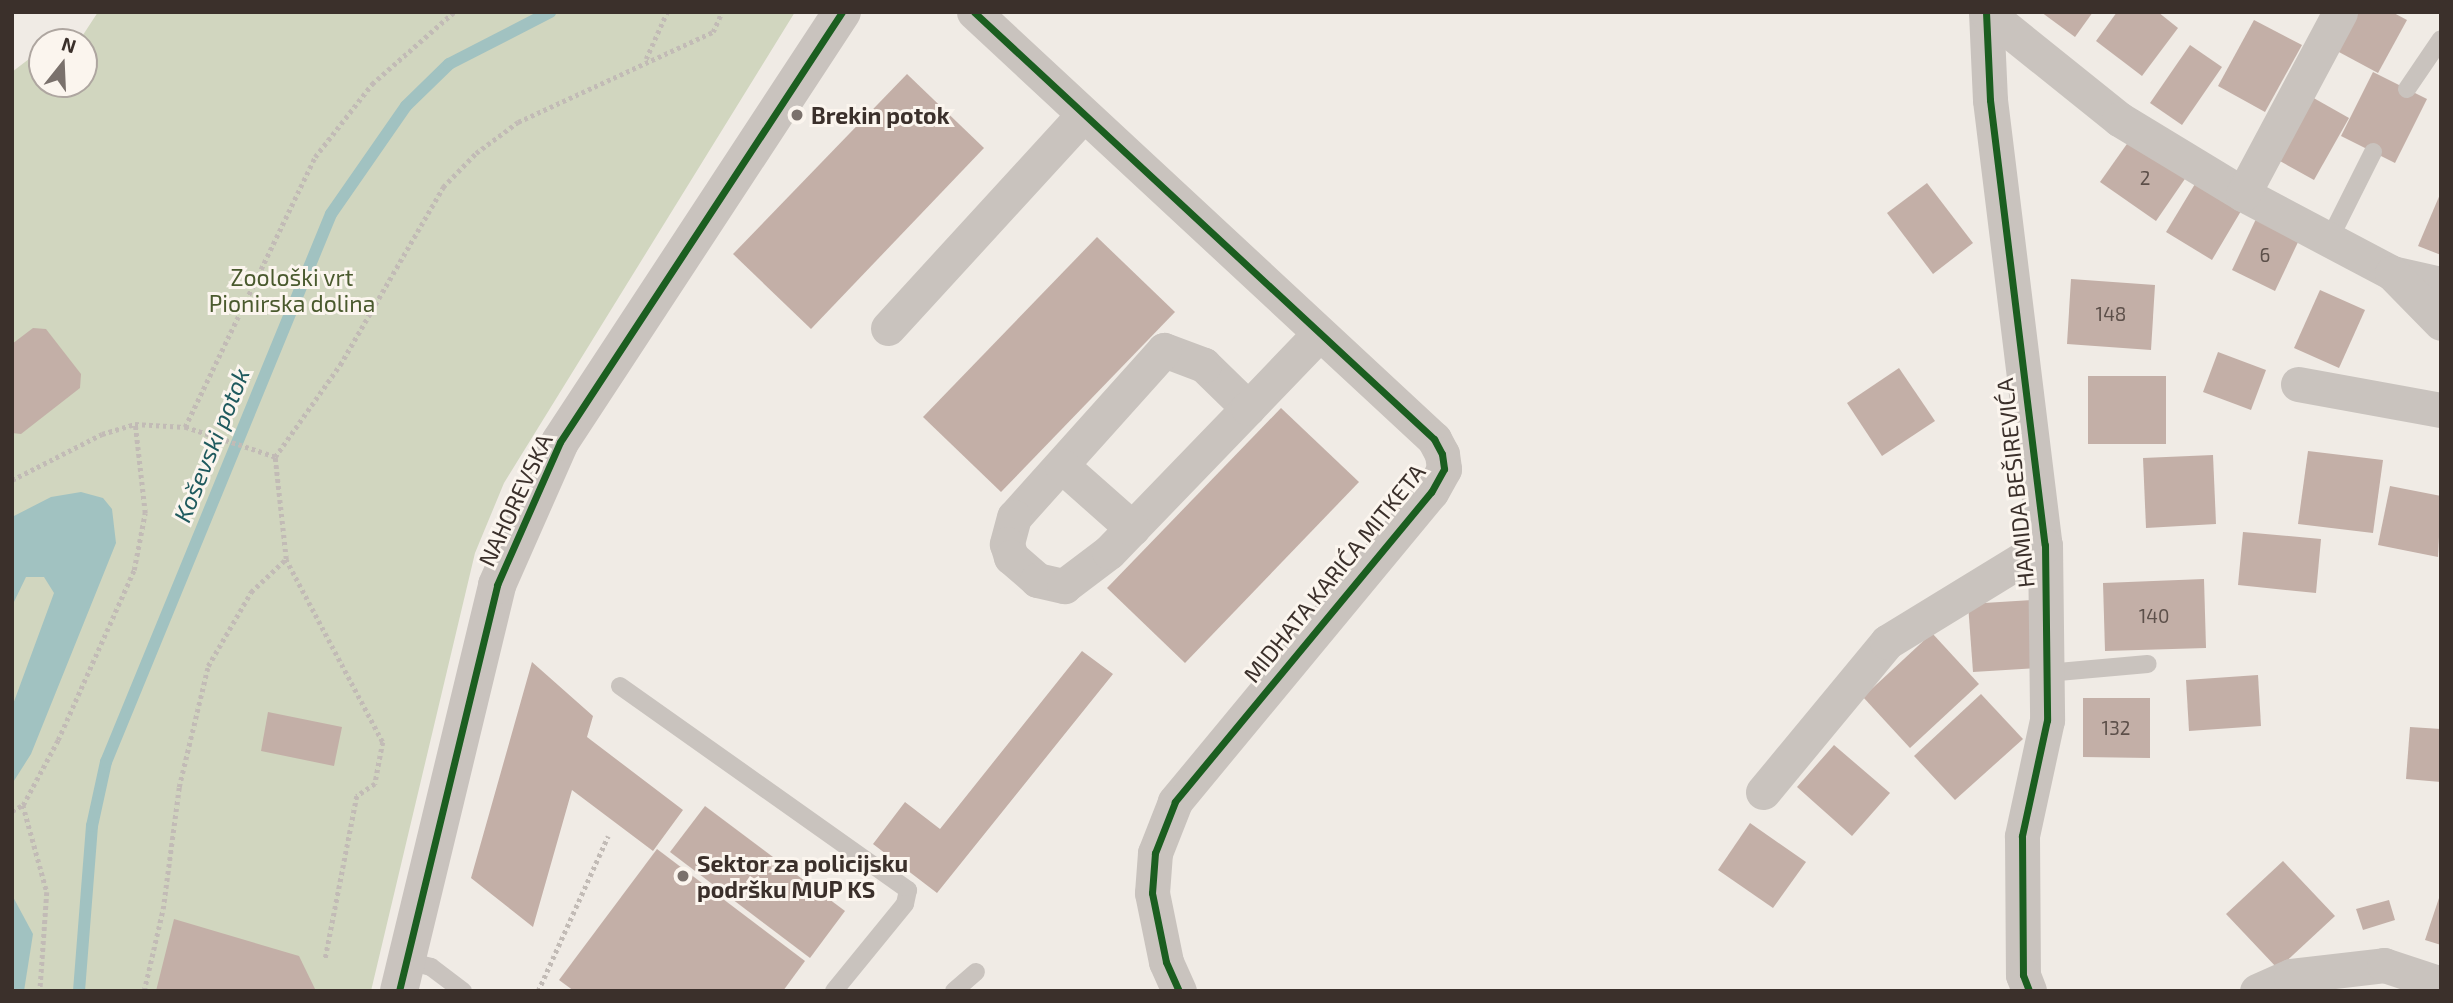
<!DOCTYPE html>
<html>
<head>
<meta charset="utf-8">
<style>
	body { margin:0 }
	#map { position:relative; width:2453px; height:1003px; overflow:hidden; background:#f0ebe5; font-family:"Exo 2",sans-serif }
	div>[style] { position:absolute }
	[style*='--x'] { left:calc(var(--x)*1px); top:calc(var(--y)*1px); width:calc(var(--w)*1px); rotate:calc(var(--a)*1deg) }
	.green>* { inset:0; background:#d1d6bf }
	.water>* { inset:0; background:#a1c2c1 }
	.stream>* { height:12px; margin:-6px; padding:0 6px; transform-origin:6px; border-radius:6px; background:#a1c2c1 }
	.building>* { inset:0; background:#c3afa7 }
	.path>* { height:4.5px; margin-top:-2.25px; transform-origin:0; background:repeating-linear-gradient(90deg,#c2bbb6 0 3.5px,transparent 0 7px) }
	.service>* { height:18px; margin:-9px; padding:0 9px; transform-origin:9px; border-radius:9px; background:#c9c3be }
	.minor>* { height:35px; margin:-17.5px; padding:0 17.5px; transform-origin:17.5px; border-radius:17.5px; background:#c9c3be }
	.tertiary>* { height:38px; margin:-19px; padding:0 19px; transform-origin:19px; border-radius:19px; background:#c9c3be }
	.cycleway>* { height:7px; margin:-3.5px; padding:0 3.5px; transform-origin:3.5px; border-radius:3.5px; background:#1b5e20 }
	.dots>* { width:19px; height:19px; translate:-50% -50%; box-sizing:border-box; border:4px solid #fbf5ee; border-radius:50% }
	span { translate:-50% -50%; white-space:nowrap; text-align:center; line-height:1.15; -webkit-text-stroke:6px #fbf5ee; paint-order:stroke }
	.number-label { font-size:19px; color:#5d504a }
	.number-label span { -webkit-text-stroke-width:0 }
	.poi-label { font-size:23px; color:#3b302b; font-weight:700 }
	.left { translate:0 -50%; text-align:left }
	.park-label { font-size:23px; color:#4a5a2e }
	.street-label { font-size:23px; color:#3b302b }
	.water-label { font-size:24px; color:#1f5a5e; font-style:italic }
	.frame { position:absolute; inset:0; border:14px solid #3b302b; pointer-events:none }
	.north { position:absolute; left:28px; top:28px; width:70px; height:70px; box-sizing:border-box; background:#fbf5ee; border:2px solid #aea6a0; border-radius:50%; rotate:18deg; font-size:19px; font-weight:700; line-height:28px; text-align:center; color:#3b302b }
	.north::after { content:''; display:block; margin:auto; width:24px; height:32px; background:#7a716c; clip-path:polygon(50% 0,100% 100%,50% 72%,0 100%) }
</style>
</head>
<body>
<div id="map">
	<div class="green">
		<div style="clip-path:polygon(98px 12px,795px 12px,504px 483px,475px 553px,371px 991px,12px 991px,12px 72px,42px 49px,42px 84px,84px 84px,84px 42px,67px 42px,81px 38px)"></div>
	</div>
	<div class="water">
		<div style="clip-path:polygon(81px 492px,103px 498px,112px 509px,116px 543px,31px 754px,12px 784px,12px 707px,54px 593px,44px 577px,26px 577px,12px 606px,12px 517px,51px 497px)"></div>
		<div style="clip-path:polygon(12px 895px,33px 934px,24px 991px,12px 991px)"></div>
	</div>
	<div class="stream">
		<div style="--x:79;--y:991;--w:166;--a:-85.5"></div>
		<div style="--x:92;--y:826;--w:66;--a:-77.7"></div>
		<div style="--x:106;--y:762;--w:592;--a:-67.68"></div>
		<div style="--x:331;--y:214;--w:131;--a:-55.2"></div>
		<div style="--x:406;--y:106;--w:60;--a:-44.3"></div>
		<div style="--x:449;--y:64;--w:114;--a:-27.2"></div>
	</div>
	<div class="building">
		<div style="clip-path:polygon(2041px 12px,2093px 12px,2075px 37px)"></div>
		<div style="clip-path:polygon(2117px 12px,2158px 12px,2178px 28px,2142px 76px,2096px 41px)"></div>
		<div style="clip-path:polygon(2341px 12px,2392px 12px,2407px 20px,2378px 73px,2324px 44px)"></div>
		<div style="clip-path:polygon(2254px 20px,2302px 45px,2265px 112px,2218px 86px)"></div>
		<div style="clip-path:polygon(2190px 45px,2222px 67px,2182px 125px,2150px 103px)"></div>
		<div style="clip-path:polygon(2373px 72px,2427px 99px,2395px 163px,2341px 136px)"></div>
		<div style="clip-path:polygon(907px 74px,984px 148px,811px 329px,733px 254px)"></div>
		<div style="clip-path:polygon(2303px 92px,2349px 118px,2314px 180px,2269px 155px)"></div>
		<div style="clip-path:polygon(2134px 134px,2189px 173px,2156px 221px,2100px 182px)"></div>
		<div style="clip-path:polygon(2198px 179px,2244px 206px,2212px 260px,2166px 232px)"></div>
		<div style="clip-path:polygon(1927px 183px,1973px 243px,1933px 274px,1887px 213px)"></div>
		<div style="clip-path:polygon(2441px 192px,2441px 255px,2418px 246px)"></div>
		<div style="clip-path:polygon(2256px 219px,2299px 240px,2275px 291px,2232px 270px)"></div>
		<div style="clip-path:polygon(1097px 237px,1175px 312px,1001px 492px,923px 417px)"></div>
		<div style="clip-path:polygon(2071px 279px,2155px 285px,2151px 350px,2067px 344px)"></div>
		<div style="clip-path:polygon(2320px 290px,2365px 310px,2339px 368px,2294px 348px)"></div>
		<div style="clip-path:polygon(33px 328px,46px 329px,81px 374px,80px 388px,21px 434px,12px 433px,12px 344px)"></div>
		<div style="clip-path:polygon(2218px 352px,2266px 370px,2251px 410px,2203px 392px)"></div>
		<div style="clip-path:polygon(1899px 368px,1935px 421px,1882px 456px,1847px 403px)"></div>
		<div style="clip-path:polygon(2088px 376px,2166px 376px,2166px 444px,2088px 444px)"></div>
		<div style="clip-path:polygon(1281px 408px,1359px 482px,1185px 663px,1107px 588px)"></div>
		<div style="clip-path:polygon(2308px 451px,2383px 460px,2373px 533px,2298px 524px)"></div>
		<div style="clip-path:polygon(2213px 455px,2216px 524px,2146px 528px,2143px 458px)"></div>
		<div style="clip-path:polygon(2390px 486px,2441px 496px,2438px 557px,2378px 545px)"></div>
		<div style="clip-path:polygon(2243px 532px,2321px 539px,2316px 593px,2238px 585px)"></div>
		<div style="clip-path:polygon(2204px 579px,2206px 648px,2105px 651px,2103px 583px)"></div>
		<div style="clip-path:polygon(2032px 600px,2037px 668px,1973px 672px,1968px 604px)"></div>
		<div style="clip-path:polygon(1932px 633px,1979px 684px,1910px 748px,1863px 697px)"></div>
		<div style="clip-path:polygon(1082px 651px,1113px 674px,937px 893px,873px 844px,905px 802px,940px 829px)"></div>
		<div style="clip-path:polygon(532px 662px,593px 716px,587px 737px,683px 810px,653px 851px,572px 790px,533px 927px,471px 878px)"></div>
		<div style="clip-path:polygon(2258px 675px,2261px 726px,2189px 731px,2186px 680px)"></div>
		<div style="clip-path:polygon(1981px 694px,2023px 739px,1955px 800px,1914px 756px)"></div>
		<div style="clip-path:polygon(2083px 698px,2150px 698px,2150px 758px,2083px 757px)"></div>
		<div style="clip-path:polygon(268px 712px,342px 727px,334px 766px,261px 751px)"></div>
		<div style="clip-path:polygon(2410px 727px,2441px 729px,2441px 782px,2406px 779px)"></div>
		<div style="clip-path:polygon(1834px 745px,1890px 793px,1852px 836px,1797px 787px)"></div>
		<div style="clip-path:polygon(705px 806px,845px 911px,810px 958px,670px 852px)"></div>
		<div style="clip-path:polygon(1750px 823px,1806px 862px,1773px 908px,1718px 870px)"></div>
		<div style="clip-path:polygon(657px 849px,805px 961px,783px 991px,574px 991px,559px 980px)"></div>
		<div style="clip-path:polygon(2283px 861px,2335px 916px,2278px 969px,2226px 914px)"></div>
		<div style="clip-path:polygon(2440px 895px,2441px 895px,2441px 945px,2425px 940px)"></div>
		<div style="clip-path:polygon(2389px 900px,2395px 920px,2363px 930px,2356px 909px)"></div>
		<div style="clip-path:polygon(174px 919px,299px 956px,316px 991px,156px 991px)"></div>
	</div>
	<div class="path">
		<div style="--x:646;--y:59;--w:51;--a:-65.9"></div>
		<div style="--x:275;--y:457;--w:113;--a:-54.8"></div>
		<div style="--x:340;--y:365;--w:206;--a:-59.9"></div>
		<div style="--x:443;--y:187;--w:47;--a:-45.9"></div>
		<div style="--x:476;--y:153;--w:52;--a:-36.4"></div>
		<div style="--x:518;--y:122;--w:215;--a:-24.8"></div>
		<div style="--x:713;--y:32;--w:22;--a:-66"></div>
		<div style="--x:12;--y:480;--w:101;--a:-27.1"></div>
		<div style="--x:102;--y:434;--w:34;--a:-17"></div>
		<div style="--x:135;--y:424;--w:50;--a:3.4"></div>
		<div style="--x:185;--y:427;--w:300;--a:-64.3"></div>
		<div style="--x:315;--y:157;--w:93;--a:-52"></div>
		<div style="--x:372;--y:84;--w:109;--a:-41.3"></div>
		<div style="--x:286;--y:559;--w:207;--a:62.1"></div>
		<div style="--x:383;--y:742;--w:43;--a:100.8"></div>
		<div style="--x:375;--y:784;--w:22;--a:146"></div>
		<div style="--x:357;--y:796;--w:167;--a:101"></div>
		<div style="--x:23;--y:805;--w:90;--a:74.6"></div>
		<div style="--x:47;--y:892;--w:99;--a:94"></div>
		<div style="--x:12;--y:811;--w:13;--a:-29"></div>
		<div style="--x:23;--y:805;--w:74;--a:-61.7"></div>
		<div style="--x:58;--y:740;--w:186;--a:-65.9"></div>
		<div style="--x:134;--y:570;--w:58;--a:-79.1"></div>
		<div style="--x:145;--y:513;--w:90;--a:-96.4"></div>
		<div style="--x:144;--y:991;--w:84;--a:-77"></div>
		<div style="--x:163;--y:909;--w:123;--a:-82.5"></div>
		<div style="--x:179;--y:787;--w:124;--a:-76.5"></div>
		<div style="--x:208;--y:666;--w:86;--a:-59.8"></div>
		<div style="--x:251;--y:592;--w:48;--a:-43.3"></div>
		<div style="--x:286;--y:559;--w:103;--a:-96.2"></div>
		<div style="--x:275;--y:457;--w:95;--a:-161.6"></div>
		<div style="--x:538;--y:991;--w:170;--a:-65.7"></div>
	</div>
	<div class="service">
		<div style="--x:2407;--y:89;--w:60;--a:-55.8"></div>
		<div style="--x:2331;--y:236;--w:94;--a:-63.4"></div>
		<div style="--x:2047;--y:673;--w:101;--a:-5.1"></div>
		<div style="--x:620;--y:686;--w:353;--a:35.3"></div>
		<div style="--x:908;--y:890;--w:14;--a:102"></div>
		<div style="--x:905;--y:904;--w:112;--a:129.2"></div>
		<div style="--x:407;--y:961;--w:25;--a:14"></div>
		<div style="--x:431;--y:967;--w:40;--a:37"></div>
		<div style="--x:954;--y:991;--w:29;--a:-41"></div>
	</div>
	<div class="minor">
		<div style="--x:974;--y:12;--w:628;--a:42.87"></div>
		<div style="--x:1434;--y:439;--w:17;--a:62"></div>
		<div style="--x:1442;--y:454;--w:15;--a:82"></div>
		<div style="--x:1444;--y:469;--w:26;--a:119"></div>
		<div style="--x:1431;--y:492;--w:402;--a:129.6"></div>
		<div style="--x:1175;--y:802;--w:55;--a:111.4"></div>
		<div style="--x:1155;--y:853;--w:40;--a:94.3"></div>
		<div style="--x:1152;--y:893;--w:70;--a:78.5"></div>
		<div style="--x:1166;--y:962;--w:32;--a:66"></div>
		<div style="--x:1986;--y:12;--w:88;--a:87.4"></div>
		<div style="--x:1990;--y:100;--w:448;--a:83"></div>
		<div style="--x:2045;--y:545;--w:175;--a:89.3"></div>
		<div style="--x:2047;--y:720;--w:119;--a:102.2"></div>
		<div style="--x:2022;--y:836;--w:139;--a:89.6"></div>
		<div style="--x:2023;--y:975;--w:17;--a:69"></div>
		<div style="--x:1986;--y:12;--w:171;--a:38.8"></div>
		<div style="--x:2119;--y:119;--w:145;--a:31.2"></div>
		<div style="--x:2243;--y:194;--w:169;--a:27.9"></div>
		<div style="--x:2392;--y:273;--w:50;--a:12.7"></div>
		<div style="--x:2243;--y:194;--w:206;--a:-61.9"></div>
		<div style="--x:2392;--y:273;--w:70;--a:45.6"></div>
		<div style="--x:888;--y:328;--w:287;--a:-47.5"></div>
		<div style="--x:2298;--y:384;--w:145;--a:10.3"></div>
		<div style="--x:1248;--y:408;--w:62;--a:-135.7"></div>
		<div style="--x:1204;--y:365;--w:43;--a:-159.4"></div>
		<div style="--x:1164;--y:350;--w:224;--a:131.9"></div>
		<div style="--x:1014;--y:517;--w:28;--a:105"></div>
		<div style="--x:1007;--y:544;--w:14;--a:73"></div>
		<div style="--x:1011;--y:557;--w:35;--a:41"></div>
		<div style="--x:1037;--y:580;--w:28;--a:13"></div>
		<div style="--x:1064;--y:586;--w:56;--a:-37.1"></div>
		<div style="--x:1109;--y:552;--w:200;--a:-46"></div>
		<div style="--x:1248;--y:408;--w:100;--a:-46.2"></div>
		<div style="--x:1062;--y:466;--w:94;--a:41.5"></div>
		<div style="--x:1763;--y:792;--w:195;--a:-50.4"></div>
		<div style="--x:1887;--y:642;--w:185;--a:-31.5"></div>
		<div style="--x:2257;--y:991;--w:37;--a:-24"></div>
		<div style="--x:2291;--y:976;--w:94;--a:-6.7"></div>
		<div style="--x:2384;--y:965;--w:60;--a:18.4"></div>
	</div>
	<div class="tertiary">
		<div style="--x:399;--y:991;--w:418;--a:-76.4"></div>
		<div style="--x:497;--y:585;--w:156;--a:-66.2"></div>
		<div style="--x:560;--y:442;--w:514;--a:-56.74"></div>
	</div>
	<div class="cycleway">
		<div style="--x:974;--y:12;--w:628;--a:42.87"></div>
		<div style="--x:1434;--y:439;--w:17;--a:62"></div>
		<div style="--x:1442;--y:454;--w:15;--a:82"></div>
		<div style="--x:1444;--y:469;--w:26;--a:119"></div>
		<div style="--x:1431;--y:492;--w:402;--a:129.6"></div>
		<div style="--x:1175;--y:802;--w:55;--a:111.4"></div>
		<div style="--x:1155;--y:853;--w:40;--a:94.3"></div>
		<div style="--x:1152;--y:893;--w:70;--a:78.5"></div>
		<div style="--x:1166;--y:962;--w:32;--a:66"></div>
		<div style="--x:1986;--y:12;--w:88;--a:87.4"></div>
		<div style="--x:1990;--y:100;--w:448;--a:83"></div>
		<div style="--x:2045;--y:545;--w:175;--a:89.3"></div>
		<div style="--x:2047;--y:720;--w:119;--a:102.2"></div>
		<div style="--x:2022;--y:836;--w:139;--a:89.6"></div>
		<div style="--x:2023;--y:975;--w:17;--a:69"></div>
		<div style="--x:399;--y:991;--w:418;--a:-76.4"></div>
		<div style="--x:497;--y:585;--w:156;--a:-66.2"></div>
		<div style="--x:560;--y:442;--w:514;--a:-56.74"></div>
	</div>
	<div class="dots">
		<div style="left:797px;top:115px;background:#7a716c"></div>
		<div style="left:683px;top:876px;background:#7a716c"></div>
	</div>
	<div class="number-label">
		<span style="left:2145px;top:178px">2</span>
		<span style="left:2265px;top:255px">6</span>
		<span style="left:2111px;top:314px">148</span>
		<span style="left:2154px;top:616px">140</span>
		<span style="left:2116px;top:728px">132</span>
	</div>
	<div class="poi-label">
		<span class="left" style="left:811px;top:115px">Brekin potok</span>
		<span class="left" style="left:697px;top:876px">Sektor za policijsku<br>podršku MUP KS</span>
	</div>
	<div class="park-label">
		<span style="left:292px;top:290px">Zoološki vrt<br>Pionirska dolina</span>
	</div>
	<div class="street-label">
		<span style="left:2015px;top:483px;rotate:-96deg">HAMIDA BEŠIREVIĆA</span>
		<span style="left:515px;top:500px;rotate:-65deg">NAHOREVSKA</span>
		<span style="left:1334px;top:573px;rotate:-51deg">MIDHATA KARIĆA MITKETA</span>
	</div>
	<div class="water-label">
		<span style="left:211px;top:445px;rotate:-68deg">Koševski potok</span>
	</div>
	<div class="frame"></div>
	<div class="north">N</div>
</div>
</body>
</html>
